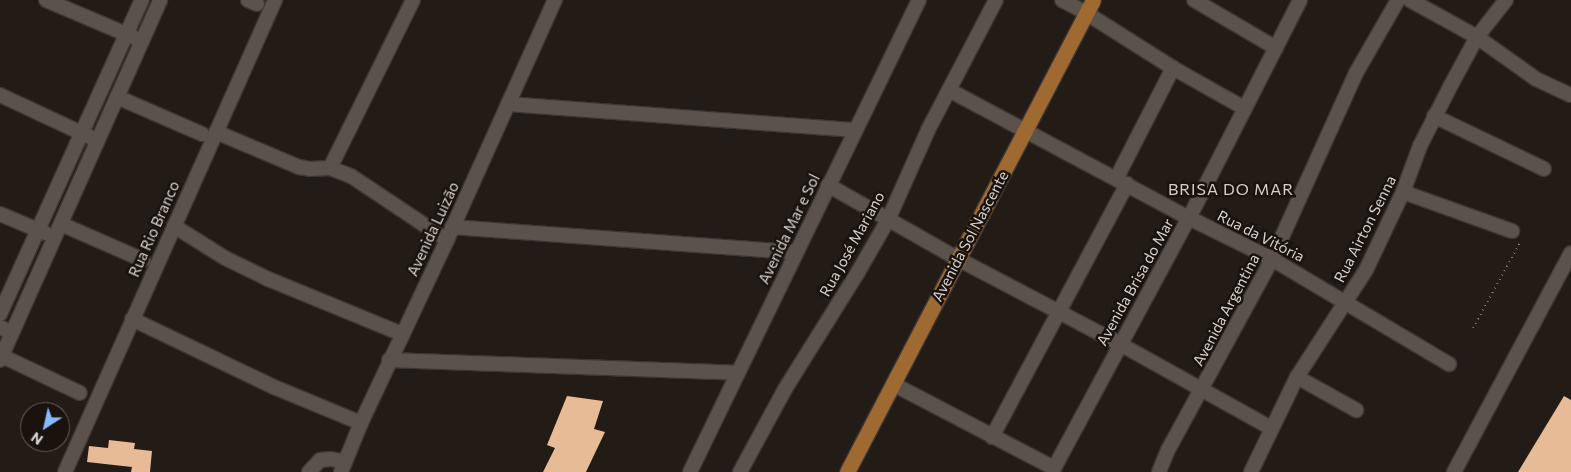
<!DOCTYPE html>
<html>
<head>
<meta charset="utf-8">
<style>
	body { margin:0 }
	#map { position:relative; width:1571px; height:472px; overflow:hidden; background:#231c16; font-family:Commissioner,sans-serif }
	div>[style] { position:absolute }
	[style*='--x'] { left:calc(var(--x)*1px); top:calc(var(--y)*1px); width:calc(var(--w)*1px); rotate:calc(var(--a)*1deg) }
	.building>* { inset:0; background:#e8bb97 }
	.path>* { height:2px; margin-top:-1px; transform-origin:0; background:repeating-linear-gradient(90deg,#807a75 0 1px,transparent 0 5px) }
	.roads { filter:drop-shadow(1px 0 #3d3734) drop-shadow(-1px 0 #3d3734) drop-shadow(0 1px #3d3734) drop-shadow(0 -1px #3d3734) }
	.minor>* { height:14px; margin:-7px; padding:0 7px; transform-origin:7px; border-radius:7px; background:#5b524b }
	.major>* { height:15px; margin:-7.5px; padding:0 7.5px; transform-origin:7.5px; border-radius:7.5px; background:#9f6932 }
	span { translate:-50% -50%; white-space:nowrap; text-align:center; line-height:1.15; -webkit-text-stroke:5px #1a130d; paint-order:stroke }
	.street-label { font-size:15px; color:#d7d2ce }
	.neighbourhood-label { font-size:16px; color:#d9cfc6; letter-spacing:1px }
	.north { position:absolute; left:20px; top:402px; width:50px; height:50px; box-sizing:border-box; background:#1a130d; border:1px solid #665f5a; border-radius:50%; rotate:215deg; font-size:14px; font-weight:700; line-height:20px; text-align:center; color:#d7d2ce }
	.north::after { content:''; display:block; margin:auto; width:18px; height:22px; background:#8abafc; clip-path:polygon(50% 0,100% 100%,50% 72%,0 100%) }
</style>
</head>
<body>
<div id="map">
	<div class="building">
		<div style="clip-path:polygon(567px 396px,603px 401px,594px 429px,605px 432px,586px 472px,543px 472px,555px 448px,547px 445px)"></div>
		<div style="clip-path:polygon(1564px 396px,1571px 400px,1571px 472px,1518px 472px)"></div>
		<div style="clip-path:polygon(109px 440px,135px 443px,134px 449px,152px 451px,150px 472px,131px 472px,132px 467px,87px 462px,89px 446px,108px 448px)"></div>
	</div>
	<div class="path">
		<div style="--x:1473;--y:328;--w:99;--a:-61.1"></div>
	</div>
	<div class="roads">
		<div class="minor">
			<div style="--x:46;--y:0;--w:97;--a:23.1"></div>
			<div style="--x:248;--y:0;--w:10;--a:24"></div>
			<div style="--x:1062;--y:0;--w:27;--a:28"></div>
			<div style="--x:1086;--y:13;--w:103;--a:32.3"></div>
			<div style="--x:1173;--y:68;--w:81;--a:29.4"></div>
			<div style="--x:1194;--y:0;--w:95;--a:30.3"></div>
			<div style="--x:1410;--y:0;--w:77;--a:28.9"></div>
			<div style="--x:1477;--y:37;--w:72;--a:35.4"></div>
			<div style="--x:1536;--y:79;--w:38;--a:25"></div>
			<div style="--x:949;--y:90;--w:272;--a:28.1"></div>
			<div style="--x:1189;--y:218;--w:93;--a:26.3"></div>
			<div style="--x:1272;--y:259;--w:206;--a:30.7"></div>
			<div style="--x:0;--y:95;--w:99;--a:25"></div>
			<div style="--x:117;--y:97;--w:93;--a:23.5"></div>
			<div style="--x:508;--y:104;--w:348;--a:4.3"></div>
			<div style="--x:1434;--y:116;--w:122;--a:25.7"></div>
			<div style="--x:216;--y:132;--w:90;--a:22.9"></div>
			<div style="--x:299;--y:167;--w:11;--a:10"></div>
			<div style="--x:310;--y:169;--w:20;--a:-3"></div>
			<div style="--x:330;--y:168;--w:22;--a:21"></div>
			<div style="--x:351;--y:176;--w:115;--a:33.7"></div>
			<div style="--x:330;--y:168;--w:187;--a:-63.7"></div>
			<div style="--x:1116;--y:179;--w:125;--a:-62.8"></div>
			<div style="--x:828;--y:185;--w:150;--a:29.6"></div>
			<div style="--x:958;--y:259;--w:183;--a:27.7"></div>
			<div style="--x:1120;--y:344;--w:173;--a:29.1"></div>
			<div style="--x:1403;--y:192;--w:116;--a:19.7"></div>
			<div style="--x:0;--y:214;--w:49;--a:22.9"></div>
			<div style="--x:61;--y:224;--w:90;--a:23.7"></div>
			<div style="--x:174;--y:226;--w:60;--a:32.1"></div>
			<div style="--x:225;--y:258;--w:48;--a:26"></div>
			<div style="--x:268;--y:279;--w:145;--a:22.3"></div>
			<div style="--x:452;--y:227;--w:344;--a:4.2"></div>
			<div style="--x:0;--y:314;--w:345;--a:-65.7"></div>
			<div style="--x:132;--y:319;--w:157;--a:25.6"></div>
			<div style="--x:274;--y:387;--w:94;--a:22.5"></div>
			<div style="--x:0;--y:327;--w:13;--a:27"></div>
			<div style="--x:2;--y:356;--w:86;--a:25.4"></div>
			<div style="--x:0;--y:360;--w:394;--a:-66"></div>
			<div style="--x:389;--y:360;--w:349;--a:2.1"></div>
			<div style="--x:1297;--y:377;--w:68;--a:29.2"></div>
			<div style="--x:893;--y:384;--w:182;--a:27.6"></div>
			<div style="--x:992;--y:437;--w:287;--a:-61.9"></div>
			<div style="--x:65;--y:472;--w:517;--a:-66.01"></div>
			<div style="--x:309;--y:472;--w:16;--a:-47"></div>
			<div style="--x:320;--y:460;--w:11;--a:-5"></div>
			<div style="--x:331;--y:459;--w:14;--a:12"></div>
			<div style="--x:341;--y:472;--w:53;--a:-67.8"></div>
			<div style="--x:361;--y:423;--w:202;--a:-64.8"></div>
			<div style="--x:447;--y:240;--w:263;--a:-65.8"></div>
			<div style="--x:690;--y:472;--w:525;--a:-64.12"></div>
			<div style="--x:740;--y:472;--w:94;--a:-61.5"></div>
			<div style="--x:785;--y:389;--w:138;--a:-58"></div>
			<div style="--x:858;--y:272;--w:60;--a:-60"></div>
			<div style="--x:888;--y:220;--w:98;--a:-66"></div>
			<div style="--x:928;--y:130;--w:147;--a:-62.4"></div>
			<div style="--x:1052;--y:472;--w:289;--a:-61.7"></div>
			<div style="--x:1189;--y:218;--w:245;--a:-63"></div>
			<div style="--x:1159;--y:472;--w:24;--a:-68"></div>
			<div style="--x:1168;--y:450;--w:217;--a:-61.4"></div>
			<div style="--x:1272;--y:259;--w:204;--a:-65.7"></div>
			<div style="--x:1356;--y:73;--w:84;--a:-60.1"></div>
			<div style="--x:1251;--y:472;--w:106;--a:-64.2"></div>
			<div style="--x:1297;--y:377;--w:127;--a:-57.2"></div>
			<div style="--x:1366;--y:270;--w:86;--a:-64.6"></div>
			<div style="--x:1403;--y:192;--w:49;--a:-69.7"></div>
			<div style="--x:1420;--y:146;--w:68;--a:-63.1"></div>
			<div style="--x:1451;--y:85;--w:55;--a:-61.6"></div>
			<div style="--x:1477;--y:37;--w:47;--a:-51.9"></div>
			<div style="--x:1454;--y:472;--w:248;--a:-61.9"></div>
		</div>
		<div class="major">
			<div style="--x:847;--y:472;--w:532;--a:-62.47"></div>
		</div>
	</div>
	<div class="street-label">
		<span style="left:154px;top:229px;rotate:-66deg">Rua Rio Branco</span>
		<span style="left:433px;top:229px;rotate:-65deg">Avenida Luizão</span>
		<span style="left:789px;top:229px;rotate:-64deg">Avenida Mar e Sol</span>
		<span style="left:1365px;top:229px;rotate:-63deg">Rua Airton Senna</span>
		<span style="left:970px;top:236px;rotate:-62deg">Avenida Sol Nascente</span>
		<span style="left:1261px;top:236px;rotate:27deg">Rua da Vitória</span>
		<span style="left:852px;top:244px;rotate:-61deg">Rua José Mariano</span>
		<span style="left:1135px;top:282px;rotate:-61deg">Avenida Brisa do Mar</span>
		<span style="left:1226px;top:310px;rotate:-62deg">Avenida Argentina</span>
	</div>
	<div class="neighbourhood-label">
		<span style="left:1231px;top:189px">BRISA DO MAR</span>
	</div>
	<div class="north">N</div>
</div>
</body>
</html>
